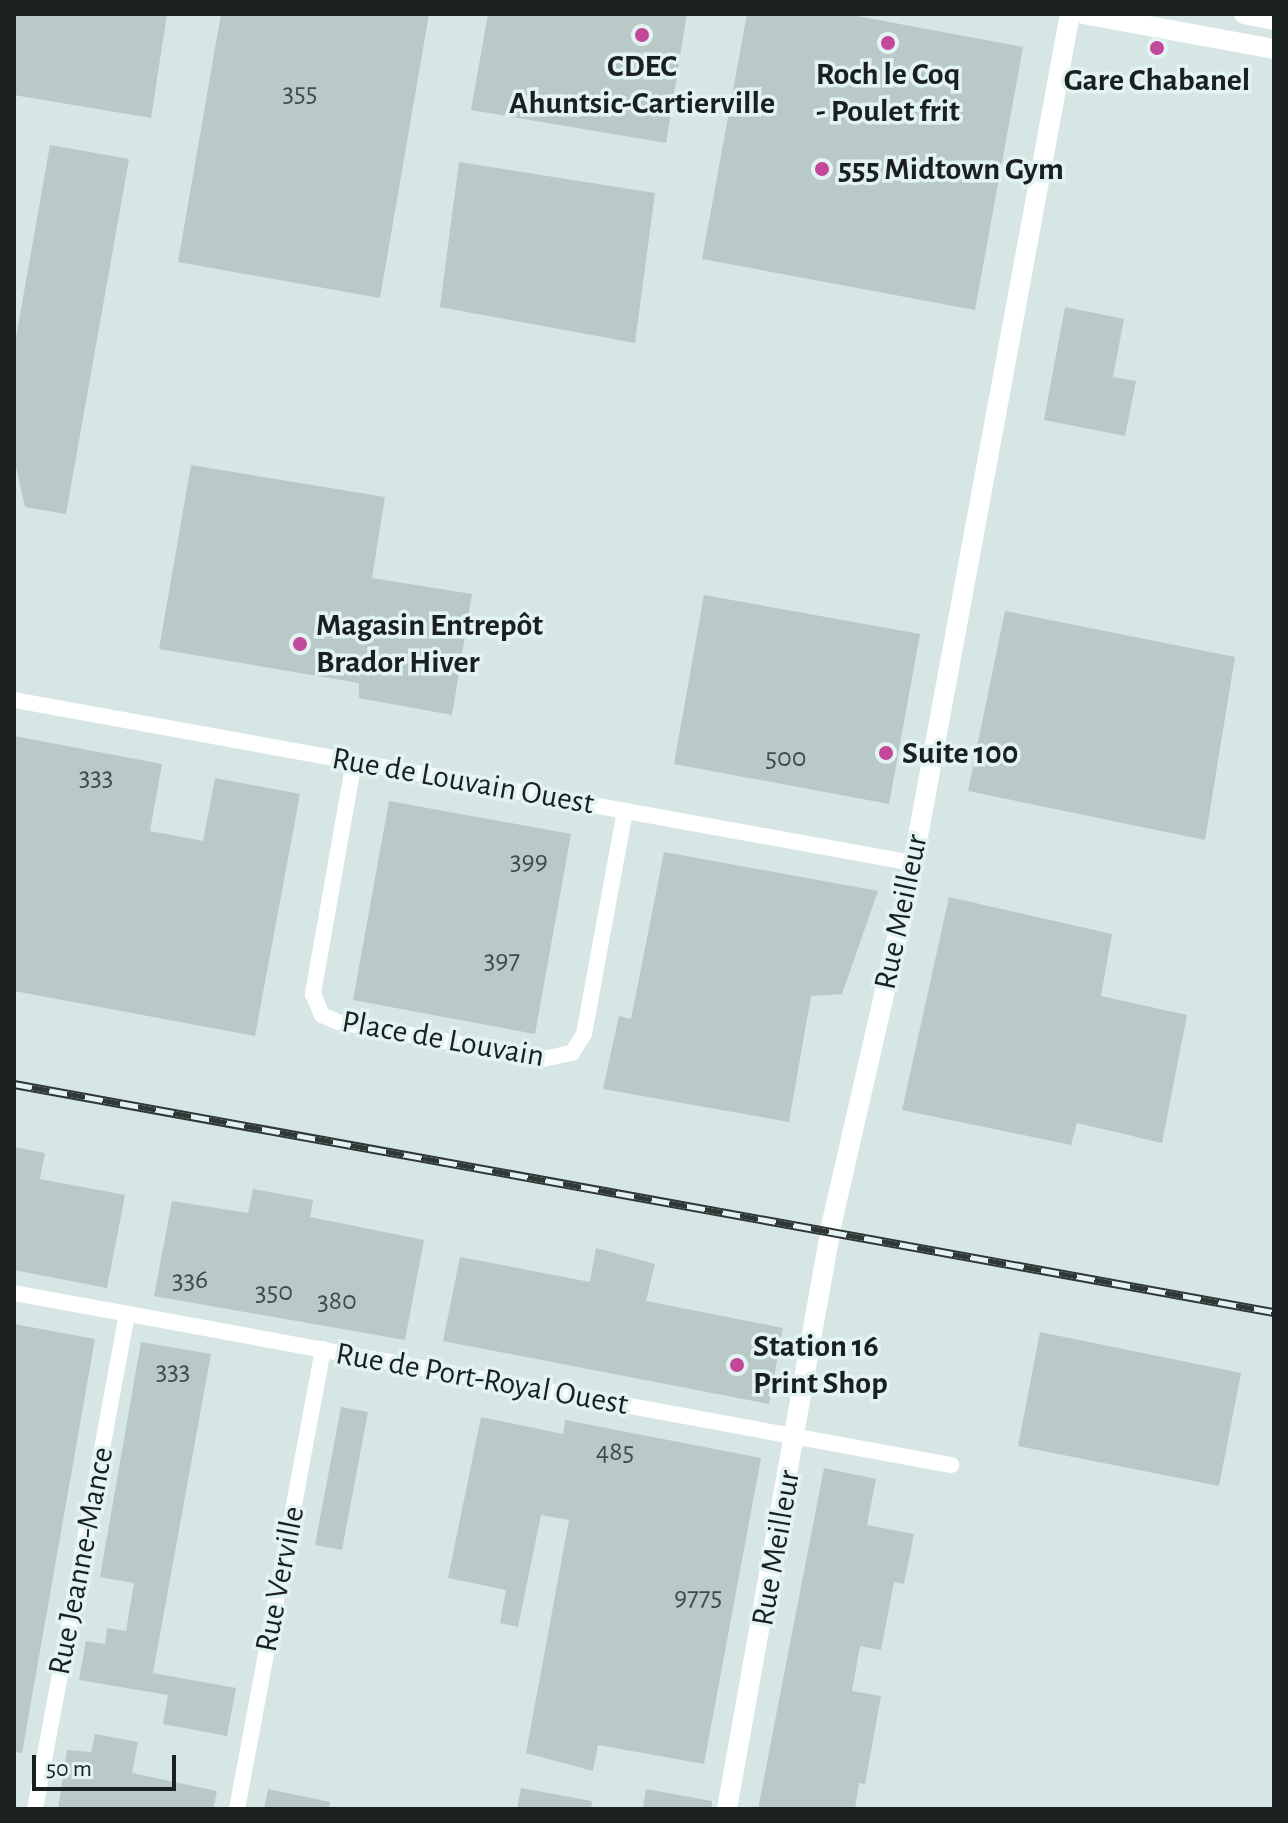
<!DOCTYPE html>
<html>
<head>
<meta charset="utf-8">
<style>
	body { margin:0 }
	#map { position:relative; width:1288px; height:1823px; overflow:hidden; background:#d5e6e5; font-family:"Alegreya Sans",sans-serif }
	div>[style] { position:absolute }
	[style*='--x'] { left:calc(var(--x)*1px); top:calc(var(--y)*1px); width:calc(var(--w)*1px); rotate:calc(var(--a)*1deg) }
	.building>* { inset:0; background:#b8c9c8 }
	.minor>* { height:16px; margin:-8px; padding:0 8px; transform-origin:8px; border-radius:8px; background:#fff }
	.tertiary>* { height:20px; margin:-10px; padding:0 10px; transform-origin:10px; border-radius:10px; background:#fff }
	.rail>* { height:9px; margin-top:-4.5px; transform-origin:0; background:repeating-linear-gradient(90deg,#e2f3f2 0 18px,#303737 0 36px); box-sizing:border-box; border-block:2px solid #303737 }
	.dots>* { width:22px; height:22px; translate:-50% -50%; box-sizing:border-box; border:4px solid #e2f3f2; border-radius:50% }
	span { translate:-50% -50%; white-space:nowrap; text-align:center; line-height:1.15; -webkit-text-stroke:7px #e2f3f2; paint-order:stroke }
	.number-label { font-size:28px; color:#424a4a }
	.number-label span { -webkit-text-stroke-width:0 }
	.poi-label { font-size:32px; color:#1a2020; font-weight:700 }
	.left { translate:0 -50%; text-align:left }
	.street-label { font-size:32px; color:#1a2020 }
	.frame { position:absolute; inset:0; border:16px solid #1a2020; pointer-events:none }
	.scale { position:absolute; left:32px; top:1755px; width:144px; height:36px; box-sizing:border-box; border:4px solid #1a2020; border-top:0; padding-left:10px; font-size:24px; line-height:28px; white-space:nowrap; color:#1a2020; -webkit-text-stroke:6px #e2f3f2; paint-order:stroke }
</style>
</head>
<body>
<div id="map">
	<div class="building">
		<div style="clip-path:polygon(14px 14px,167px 14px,151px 118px,14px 95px)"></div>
		<div style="clip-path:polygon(221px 14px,429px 14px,380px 298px,178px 262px)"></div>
		<div style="clip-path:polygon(488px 14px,687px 14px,666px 143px,471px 110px)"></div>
		<div style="clip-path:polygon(747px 14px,846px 14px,1023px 47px,975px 310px,702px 259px)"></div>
		<div style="clip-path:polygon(50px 145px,129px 159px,66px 514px,25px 507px,14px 458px,14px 349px)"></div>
		<div style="clip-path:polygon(459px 162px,655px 193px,635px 343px,440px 307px)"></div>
		<div style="clip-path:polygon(1065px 307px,1124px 319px,1113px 377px,1136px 381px,1125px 436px,1044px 420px)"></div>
		<div style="clip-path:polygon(191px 465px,385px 497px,372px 578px,472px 594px,452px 715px,359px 698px,359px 683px,159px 649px)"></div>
		<div style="clip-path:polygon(704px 595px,920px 634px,889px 804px,674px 764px)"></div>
		<div style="clip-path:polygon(1005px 611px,1235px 657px,1205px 840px,968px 791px)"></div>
		<div style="clip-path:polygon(14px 736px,162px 764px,150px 831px,203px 841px,215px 778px,300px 794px,255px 1036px,14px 991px)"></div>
		<div style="clip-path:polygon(389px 801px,571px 834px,535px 1034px,353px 1000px)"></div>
		<div style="clip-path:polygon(664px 852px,878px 891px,842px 994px,811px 996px,789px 1122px,603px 1089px,619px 1016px,631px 1019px)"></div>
		<div style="clip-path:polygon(949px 897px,1112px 934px,1101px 996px,1187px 1015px,1162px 1143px,1077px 1123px,1071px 1145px,902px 1110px)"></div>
		<div style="clip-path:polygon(14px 1147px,45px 1153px,40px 1179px,125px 1195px,107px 1288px,14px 1270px)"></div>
		<div style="clip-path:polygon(253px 1189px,313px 1200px,310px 1217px,424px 1240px,405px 1340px,154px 1296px,172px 1201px,248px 1213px)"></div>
		<div style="clip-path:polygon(596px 1248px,655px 1264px,646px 1301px,783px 1328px,769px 1404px,443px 1341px,460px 1257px,590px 1282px)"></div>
		<div style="clip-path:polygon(14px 1324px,95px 1339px,22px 1753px,14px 1752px)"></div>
		<div style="clip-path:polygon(1040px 1332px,1241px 1373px,1219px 1486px,1018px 1446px)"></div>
		<div style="clip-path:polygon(141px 1342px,211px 1354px,153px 1673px,236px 1688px,227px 1736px,163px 1724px,168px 1695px,79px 1680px,86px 1641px,105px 1644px,107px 1628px,126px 1631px,134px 1583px,100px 1577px)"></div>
		<div style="clip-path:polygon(341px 1407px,368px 1412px,342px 1550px,315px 1545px)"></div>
		<div style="clip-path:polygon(481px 1417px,563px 1434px,565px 1420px,761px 1458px,704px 1764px,598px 1745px,593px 1771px,526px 1753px,569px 1520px,541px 1515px,518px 1627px,500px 1623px,506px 1590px,448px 1578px)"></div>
		<div style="clip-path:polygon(824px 1468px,876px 1479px,867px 1525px,914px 1534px,904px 1584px,894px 1582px,881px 1650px,860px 1646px,852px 1691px,881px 1696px,865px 1784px,859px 1783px,855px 1809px,758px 1809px)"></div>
		<div style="clip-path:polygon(95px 1734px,138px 1742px,132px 1773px,217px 1791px,213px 1809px,58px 1809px,67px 1750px,91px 1752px)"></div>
		<div style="clip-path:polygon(521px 1788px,592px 1801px,591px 1809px,517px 1809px)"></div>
		<div style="clip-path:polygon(268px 1789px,330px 1802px,329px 1809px,264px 1809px)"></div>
		<div style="clip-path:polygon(646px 1789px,712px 1801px,712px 1809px,643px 1809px)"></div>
	</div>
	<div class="minor">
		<div style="--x:14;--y:700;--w:914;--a:10.28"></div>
		<div style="--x:354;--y:761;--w:237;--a:100"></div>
		<div style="--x:313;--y:994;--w:23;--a:67"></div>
		<div style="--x:322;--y:1015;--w:17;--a:24"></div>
		<div style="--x:338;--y:1022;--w:208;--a:10.2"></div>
		<div style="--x:543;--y:1059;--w:30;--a:-12"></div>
		<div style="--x:572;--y:1053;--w:22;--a:-58"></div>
		<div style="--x:584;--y:1034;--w:227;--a:-79.6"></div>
		<div style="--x:14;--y:1293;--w:953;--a:10.4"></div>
		<div style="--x:35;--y:1809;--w:503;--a:-79.47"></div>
		<div style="--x:237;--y:1809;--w:468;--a:-79.4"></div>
	</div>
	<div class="tertiary">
		<div style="--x:1083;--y:14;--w:194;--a:10.4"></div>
		<div style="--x:1244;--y:14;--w:31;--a:11"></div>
		<div style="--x:727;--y:1809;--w:596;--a:-79.86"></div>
		<div style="--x:832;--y:1222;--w:346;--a:-77.1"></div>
		<div style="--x:909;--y:885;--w:886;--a:-79.53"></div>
	</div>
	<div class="rail">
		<div style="--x:14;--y:1084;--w:1280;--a:10.26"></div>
	</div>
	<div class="dots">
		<div style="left:642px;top:35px;background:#c44899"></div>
		<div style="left:888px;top:43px;background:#c44899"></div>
		<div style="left:1157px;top:48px;background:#c44899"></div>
		<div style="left:822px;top:169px;background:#c44899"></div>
		<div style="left:300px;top:644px;background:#c44899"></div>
		<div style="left:886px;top:753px;background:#c44899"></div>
		<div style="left:737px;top:1365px;background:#c44899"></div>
	</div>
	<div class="number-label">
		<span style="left:300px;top:93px">355</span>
		<span style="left:786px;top:758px">500</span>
		<span style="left:96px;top:777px">333</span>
		<span style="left:529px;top:861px">399</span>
		<span style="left:502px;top:960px">397</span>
		<span style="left:190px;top:1280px">336</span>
		<span style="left:274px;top:1292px">350</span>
		<span style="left:337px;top:1301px">380</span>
		<span style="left:173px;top:1371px">333</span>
		<span style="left:615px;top:1452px">485</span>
		<span style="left:698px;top:1597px">9775</span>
	</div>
	<div class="poi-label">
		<span style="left:642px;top:85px">CDEC<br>Ahuntsic-Cartierville</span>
		<span style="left:888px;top:93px">Roch le Coq<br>- Poulet frit</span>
		<span style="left:1157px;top:80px">Gare Chabanel</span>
		<span class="left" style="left:838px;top:169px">555 Midtown Gym</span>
		<span class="left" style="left:316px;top:644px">Magasin Entrepôt<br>Brador Hiver</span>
		<span class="left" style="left:902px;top:753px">Suite 100</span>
		<span class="left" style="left:753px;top:1365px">Station 16<br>Print Shop</span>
	</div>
	<div class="street-label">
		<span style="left:463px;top:781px;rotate:10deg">Rue de Louvain Ouest</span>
		<span style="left:901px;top:912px;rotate:-78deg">Rue Meilleur</span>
		<span style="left:443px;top:1039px;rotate:10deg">Place de Louvain</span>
		<span style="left:482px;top:1379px;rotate:10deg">Rue de Port-Royal Ouest</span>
		<span style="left:776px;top:1548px;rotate:-80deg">Rue Meilleur</span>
		<span style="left:81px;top:1561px;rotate:-79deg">Rue Jeanne-Mance</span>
		<span style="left:280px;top:1579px;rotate:-79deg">Rue Verville</span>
	</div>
	<div class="frame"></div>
	<div class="scale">50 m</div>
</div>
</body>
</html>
